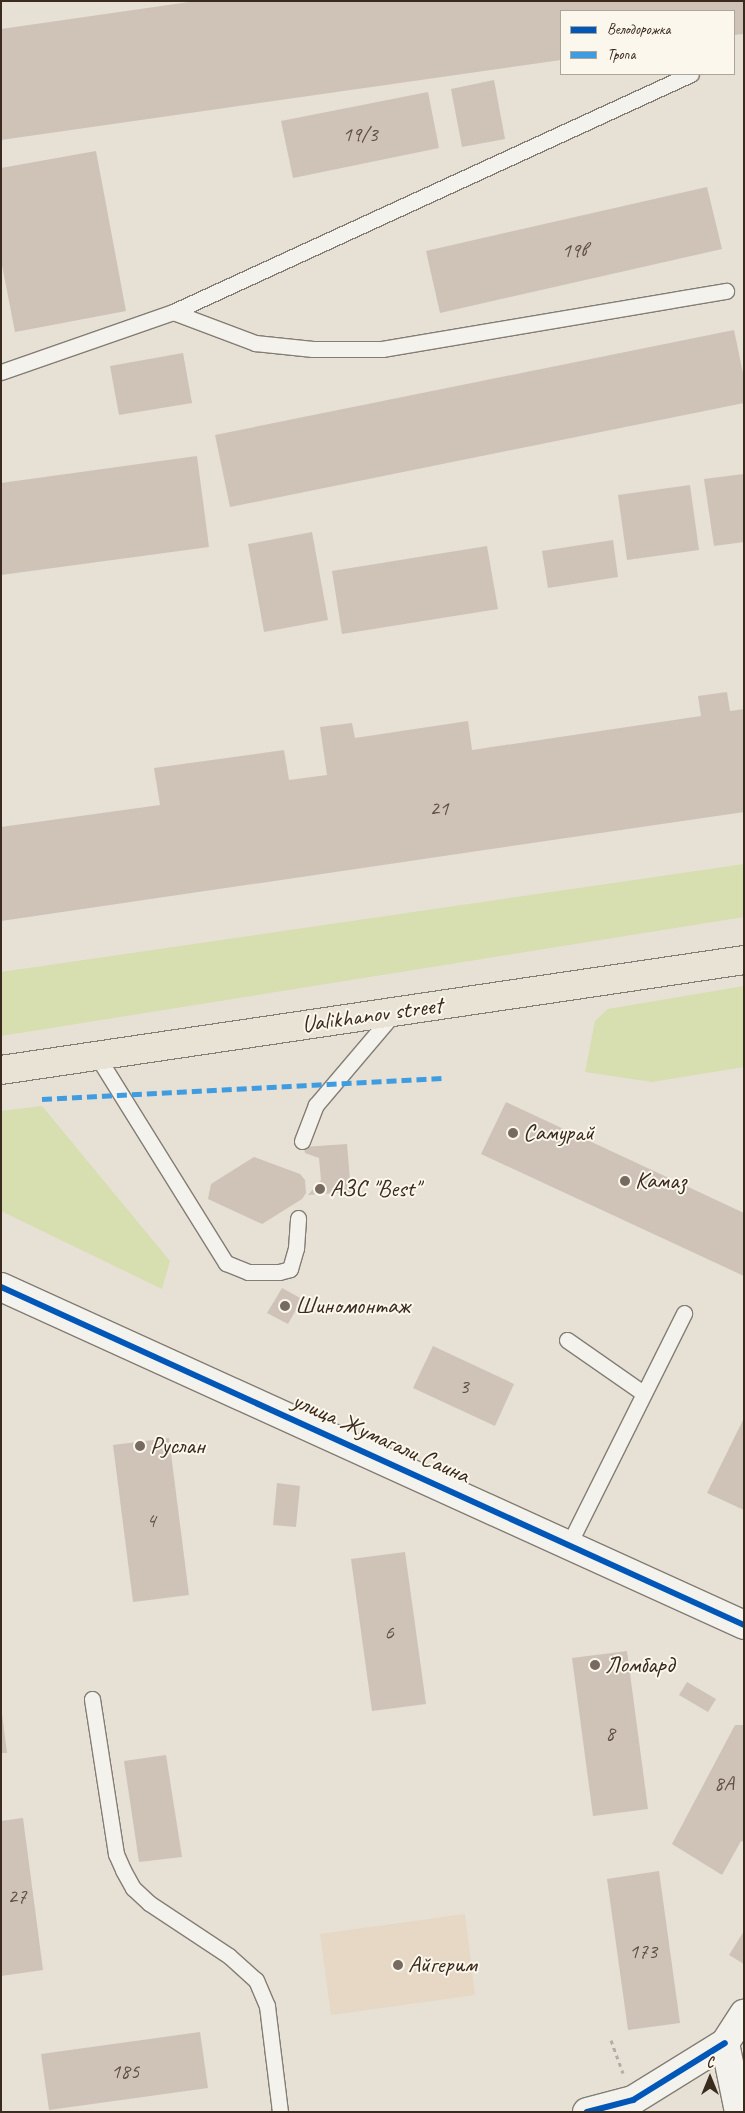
<!DOCTYPE html>
<html>
<head>
<meta charset="utf-8">
<style>
	body { margin:0 }
	#map { position:relative; width:745px; height:2113px; overflow:hidden; background:#e7e0d5; font-family:Caveat,sans-serif }
	div>[style] { position:absolute }
	[style*='--x'] { left:calc(var(--x)*1px); top:calc(var(--y)*1px); width:calc(var(--w)*1px); rotate:calc(var(--a)*1deg) }
	.built>* { inset:0; background:#e6d8c4 }
	.green>* { inset:0; background:#d7deb0 }
	.building>* { inset:0; background:#cec3b6 }
	.path>* { height:3px; margin-top:-1.5px; transform-origin:0; background:repeating-linear-gradient(90deg,#b1ada8 0 4px,transparent 0 8px) }
	.roads { filter:drop-shadow(1px 0 #837d75) drop-shadow(-1px 0 #837d75) drop-shadow(0 1px #837d75) drop-shadow(0 -1px #837d75) }
	.lane>* { height:15px; margin:-7.5px; padding:0 7.5px; transform-origin:7.5px; border-radius:7.5px; background:#f4f2ed }
	.street>* { height:28px; margin:-14px; padding:0 14px; transform-origin:14px; border-radius:14px; background:#f4f2ed }
	.secondary>* { height:28px; margin:-14px; padding:0 14px; transform-origin:14px; border-radius:14px; background:#f4f2ed }
	.highway>* { height:28px; margin:-14px; padding:0 14px; transform-origin:14px; border-radius:14px; background:#e8e3d4 }
	.quiet>* { height:5px; margin-top:-2.5px; transform-origin:0; background:repeating-linear-gradient(90deg,#3f9ce0 0 10px,transparent 0 15px) }
	.cycleway>* { height:6px; margin:-3px; padding:0 3px; transform-origin:3px; border-radius:3px; background:#0057b8 }
	.dots>* { width:14px; height:14px; translate:-50% -50%; box-sizing:border-box; border:2px solid #fbf7ec; border-radius:50% }
	span { translate:-50% -50%; white-space:nowrap; text-align:center; line-height:1.15; -webkit-text-stroke:4px #fbf7ec; paint-order:stroke }
	.number-label { font-size:21px; color:#605044 }
	.number-label span { -webkit-text-stroke-width:0 }
	.street-label { font-size:24px; color:#3b2a1e }
	.poi-label { font-size:24px; color:#3b2a1e }
	.left { translate:0 -50%; text-align:left }
	.frame { position:absolute; inset:0; border:2px solid #3b2a1e; pointer-events:none }
	.legend { position:absolute; left:560px; top:10px; width:175px; height:65px; box-sizing:border-box; background:#fbf7ec; border:1px solid #aea59a; margin:0; padding:6px 9px; list-style:none; font-size:15px; color:#3b2a1e }
	.legend li { display:flex; align-items:center; gap:10px; height:25px }
	.legend b { width:25px; border:1px solid #aea59a }
	.north { position:absolute; left:685px; top:2053px; width:50px; height:50px; -webkit-text-stroke:4px #fbf7ec; paint-order:stroke; rotate:0deg; font-size:14px; font-weight:700; line-height:20px; text-align:center; color:#3b2a1e }
	.north::after { content:''; display:block; margin:auto; width:18px; height:22px; background:#3b2a1e; clip-path:polygon(50% 0,100% 100%,50% 72%,0 100%) }
</style>
</head>
<body>
<div id="map">
	<div class="built">
		<div style="clip-path:polygon(465px 1914px,475px 1995px,331px 2015px,320px 1934px)"></div>
	</div>
	<div class="green">
		<div style="clip-path:polygon(744px 864px,744px 917px,1px 1036px,1px 972px)"></div>
		<div style="clip-path:polygon(744px 986px,744px 1067px,652px 1082px,585px 1072px,595px 1021px,608px 1009px)"></div>
		<div style="clip-path:polygon(42px 1106px,170px 1261px,162px 1289px,1px 1211px,1px 1111px)"></div>
	</div>
	<div class="building">
		<div style="clip-path:polygon(196px 1px,744px 1px,744px 34px,734px 35px,734px 11px,561px 11px,561px 60px,1px 140px,1px 29px)"></div>
		<div style="clip-path:polygon(494px 80px,505px 139px,462px 147px,451px 89px)"></div>
		<div style="clip-path:polygon(428px 92px,439px 148px,293px 178px,281px 121px)"></div>
		<div style="clip-path:polygon(96px 151px,126px 311px,15px 332px,1px 260px,1px 168px)"></div>
		<div style="clip-path:polygon(707px 187px,722px 249px,440px 313px,426px 251px)"></div>
		<div style="clip-path:polygon(734px 330px,744px 378px,744px 403px,230px 507px,215px 435px)"></div>
		<div style="clip-path:polygon(183px 353px,192px 403px,119px 415px,110px 366px)"></div>
		<div style="clip-path:polygon(197px 456px,209px 547px,1px 575px,1px 483px)"></div>
		<div style="clip-path:polygon(744px 474px,744px 542px,714px 546px,704px 479px)"></div>
		<div style="clip-path:polygon(690px 485px,699px 550px,627px 560px,618px 495px)"></div>
		<div style="clip-path:polygon(312px 532px,328px 620px,264px 632px,248px 544px)"></div>
		<div style="clip-path:polygon(613px 540px,618px 577px,548px 588px,542px 551px)"></div>
		<div style="clip-path:polygon(487px 546px,498px 609px,342px 634px,332px 571px)"></div>
		<div style="clip-path:polygon(727px 692px,730px 711px,744px 709px,744px 812px,1px 921px,1px 827px,160px 805px,154px 768px,284px 750px,289px 780px,327px 775px,320px 727px,352px 723px,355px 738px,468px 721px,472px 750px,701px 716px,698px 696px)"></div>
		<div style="clip-path:polygon(506px 1102px,744px 1213px,744px 1276px,481px 1154px)"></div>
		<div style="clip-path:polygon(347px 1144px,351px 1192px,308px 1195px,321px 1180px,319px 1158px,305px 1153px,304px 1147px)"></div>
		<div style="clip-path:polygon(254px 1157px,300px 1174px,305px 1180px,306px 1193px,302px 1199px,262px 1224px,208px 1199px,211px 1184px)"></div>
		<div style="clip-path:polygon(282px 1288px,302px 1299px,288px 1324px,267px 1313px)"></div>
		<div style="clip-path:polygon(433px 1346px,514px 1384px,495px 1426px,413px 1388px)"></div>
		<div style="clip-path:polygon(744px 1418px,744px 1510px,707px 1493px)"></div>
		<div style="clip-path:polygon(169px 1438px,189px 1595px,133px 1602px,113px 1445px)"></div>
		<div style="clip-path:polygon(277px 1483px,300px 1486px,296px 1527px,273px 1525px)"></div>
		<div style="clip-path:polygon(405px 1552px,426px 1704px,372px 1711px,351px 1559px)"></div>
		<div style="clip-path:polygon(627px 1651px,648px 1809px,593px 1816px,572px 1658px)"></div>
		<div style="clip-path:polygon(687px 1682px,716px 1699px,708px 1712px,679px 1695px)"></div>
		<div style="clip-path:polygon(1px 1706px,7px 1753px,1px 1753px)"></div>
		<div style="clip-path:polygon(735px 1725px,744px 1725px,744px 1842px,741px 1841px,722px 1875px,672px 1844px)"></div>
		<div style="clip-path:polygon(166px 1755px,182px 1857px,139px 1862px,124px 1761px)"></div>
		<div style="clip-path:polygon(23px 1818px,43px 1970px,1px 1976px,1px 1821px)"></div>
		<div style="clip-path:polygon(659px 1871px,680px 2023px,628px 2030px,607px 1879px)"></div>
		<div style="clip-path:polygon(744px 1931px,744px 1964px,729px 1955px)"></div>
		<div style="clip-path:polygon(200px 2032px,208px 2088px,49px 2110px,41px 2054px)"></div>
	</div>
	<div class="path">
		<div style="--x:611;--y:2040;--w:35;--a:70"></div>
	</div>
	<div class="roads">
		<div class="lane">
			<div style="--x:173;--y:312;--w:88;--a:20.7"></div>
			<div style="--x:255;--y:343;--w:58;--a:5.9"></div>
			<div style="--x:313;--y:349;--w:69;--a:0"></div>
			<div style="--x:382;--y:349;--w:349;--a:-9.6"></div>
			<div style="--x:1;--y:372;--w:182;--a:-19.2"></div>
			<div style="--x:173;--y:312;--w:570;--a:-24.68"></div>
			<div style="--x:97;--y:1056;--w:244;--a:58.1"></div>
			<div style="--x:226;--y:1263;--w:24;--a:22"></div>
			<div style="--x:248;--y:1272;--w:31;--a:0"></div>
			<div style="--x:279;--y:1272;--w:11;--a:-15"></div>
			<div style="--x:290;--y:1269;--w:22;--a:-74"></div>
			<div style="--x:296;--y:1248;--w:30;--a:-86"></div>
			<div style="--x:302;--y:1141;--w:39;--a:-69"></div>
			<div style="--x:316;--y:1105;--w:122;--a:-49.7"></div>
			<div style="--x:567;--y:1340;--w:93;--a:34.9"></div>
			<div style="--x:569;--y:1544;--w:258;--a:-63.5"></div>
			<div style="--x:92;--y:1699;--w:157;--a:81.2"></div>
			<div style="--x:116;--y:1854;--w:17;--a:66"></div>
			<div style="--x:123;--y:1870;--w:21;--a:61"></div>
			<div style="--x:133;--y:1888;--w:22;--a:43"></div>
			<div style="--x:149;--y:1903;--w:96;--a:33.5"></div>
			<div style="--x:229;--y:1956;--w:36;--a:42"></div>
			<div style="--x:256;--y:1980;--w:28;--a:67"></div>
			<div style="--x:267;--y:2006;--w:107;--a:83"></div>
		</div>
		<div class="street">
			<div style="--x:587;--y:2112;--w:48;--a:-14.6"></div>
			<div style="--x:633;--y:2100;--w:108;--a:-31.8"></div>
			<div style="--x:739;--y:2112;--w:70;--a:-101.5"></div>
			<div style="--x:725;--y:2043;--w:35;--a:-57"></div>
		</div>
		<div class="secondary">
			<div style="--x:1;--y:1287;--w:816;--a:24.46"></div>
		</div>
		<div class="highway">
			<div style="--x:1;--y:1070;--w:751;--a:-8.42"></div>
		</div>
	</div>
	<div class="quiet">
		<div style="--x:42;--y:1099;--w:401;--a:-3"></div>
	</div>
	<div class="cycleway">
		<div style="--x:1;--y:1287;--w:816;--a:24.46"></div>
		<div style="--x:587;--y:2112;--w:48;--a:-14.6"></div>
		<div style="--x:633;--y:2100;--w:108;--a:-31.8"></div>
	</div>
	<div class="dots">
		<div style="left:513px;top:1133px;background:#776a5e"></div>
		<div style="left:625px;top:1181px;background:#776a5e"></div>
		<div style="left:320px;top:1189px;background:#776a5e"></div>
		<div style="left:285px;top:1306px;background:#776a5e"></div>
		<div style="left:140px;top:1446px;background:#776a5e"></div>
		<div style="left:595px;top:1665px;background:#776a5e"></div>
		<div style="left:398px;top:1965px;background:#776a5e"></div>
	</div>
	<div class="number-label">
		<span style="left:360px;top:134px">19/3</span>
		<span style="left:574px;top:250px">19в</span>
		<span style="left:439px;top:808px">21</span>
		<span style="left:464px;top:1386px">3</span>
		<span style="left:151px;top:1520px">4</span>
		<span style="left:389px;top:1632px">6</span>
		<span style="left:610px;top:1733px">8</span>
		<span style="left:724px;top:1783px">8А</span>
		<span style="left:17px;top:1896px">27</span>
		<span style="left:643px;top:1951px">173</span>
		<span style="left:125px;top:2071px">185</span>
	</div>
	<div class="street-label">
		<span style="left:372px;top:1015px;rotate:-8deg">Ualikhanov street</span>
		<span style="left:381px;top:1438px;rotate:24deg">улица Жумагали Саина</span>
	</div>
	<div class="poi-label">
		<span class="left" style="left:523px;top:1133px">Самурай</span>
		<span class="left" style="left:635px;top:1181px">Камаз</span>
		<span class="left" style="left:330px;top:1189px">АЗС "Best"</span>
		<span class="left" style="left:295px;top:1306px">Шиномонтаж</span>
		<span class="left" style="left:150px;top:1446px">Руслан</span>
		<span class="left" style="left:605px;top:1665px">Ломбард</span>
		<span class="left" style="left:408px;top:1965px">Айгерим</span>
	</div>
	<div class="frame"></div>
	<ul class="legend">
	<li><b style="height:6px;background:#0057b8"></b>Велодорожка</li>
	<li><b style="height:6px;background:#3f9ce0"></b>Тропа</li>
	</ul>
	<div class="north">С</div>
</div>
</body>
</html>
